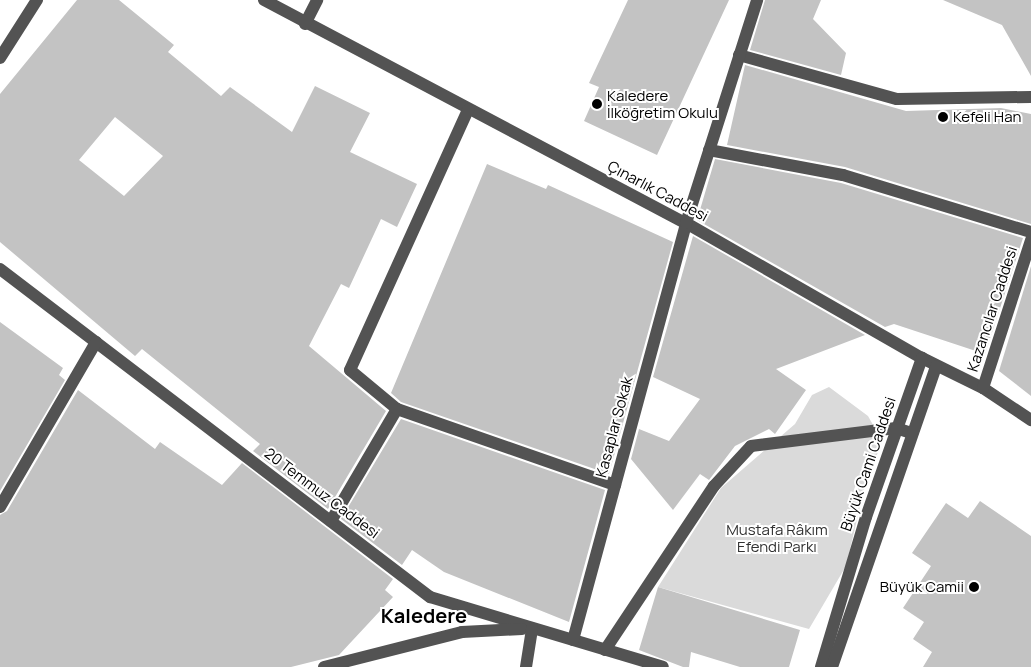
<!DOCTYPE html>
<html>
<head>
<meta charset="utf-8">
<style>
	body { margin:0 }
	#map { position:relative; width:1031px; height:667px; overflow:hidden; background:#fff; font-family:Manrope,sans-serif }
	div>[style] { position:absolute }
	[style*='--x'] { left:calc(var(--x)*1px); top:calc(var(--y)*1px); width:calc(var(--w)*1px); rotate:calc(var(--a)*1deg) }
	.green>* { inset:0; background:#dadada }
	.building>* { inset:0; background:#c3c3c3 }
	.minor>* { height:12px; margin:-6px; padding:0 6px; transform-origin:6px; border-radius:6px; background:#535353 }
	.dots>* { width:14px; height:14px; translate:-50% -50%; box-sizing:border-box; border:2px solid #fff; border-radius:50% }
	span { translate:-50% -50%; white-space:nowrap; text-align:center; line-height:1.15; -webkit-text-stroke:4px #fff; paint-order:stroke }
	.poi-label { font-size:15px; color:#000 }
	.left { translate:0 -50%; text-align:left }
	.right { translate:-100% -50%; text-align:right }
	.street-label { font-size:15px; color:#000 }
	.park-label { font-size:15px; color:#313131 }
	.district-label { font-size:20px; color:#000; font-weight:700 }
</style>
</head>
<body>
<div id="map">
	<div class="green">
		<div style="clip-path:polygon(829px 387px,868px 416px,882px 441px,864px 490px,846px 566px,809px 629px,658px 587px,721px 488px,795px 424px,812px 395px)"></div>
	</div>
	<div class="building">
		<div style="clip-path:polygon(evenodd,77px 0,119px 0,174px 45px,168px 52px,221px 96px,230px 87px,292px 132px,315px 86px,370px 113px,350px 152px,417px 184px,397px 227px,381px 219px,349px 288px,341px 284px,309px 346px,386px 411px,328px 509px,253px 451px,260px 444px,142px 349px,135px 356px,0 242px,0 94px,77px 0,115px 117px,163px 156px,124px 196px,79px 160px,115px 117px)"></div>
		<div style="clip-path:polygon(628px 0,729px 0,657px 155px,584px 121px,599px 87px,589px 83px)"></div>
		<div style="clip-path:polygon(765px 0,821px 0,813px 19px,846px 53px,841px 75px,750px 50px)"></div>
		<div style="clip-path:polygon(943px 0,1031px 0,1031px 76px,1002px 25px)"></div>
		<div style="clip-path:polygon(745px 65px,906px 111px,1001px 108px,1031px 114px,1031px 224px,845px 167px,727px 145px)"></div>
		<div style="clip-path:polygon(715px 159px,841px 183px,1023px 238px,985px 354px,894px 324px,885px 327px,697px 220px)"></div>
		<div style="clip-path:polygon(487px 164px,546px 189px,548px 185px,673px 242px,609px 474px,401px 402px,391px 393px)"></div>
		<div style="clip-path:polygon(693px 236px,865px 335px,776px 369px,806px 390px,775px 434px,769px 429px,735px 446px,709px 480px,700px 474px,673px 510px,631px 459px,639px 429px,669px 441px,700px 399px,653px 377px)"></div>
		<div style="clip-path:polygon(1031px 266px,1031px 396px,999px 371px)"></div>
		<div style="clip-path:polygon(0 322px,63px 368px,59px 375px,65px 380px,0 491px)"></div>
		<div style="clip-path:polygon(78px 390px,155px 449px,160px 442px,222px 485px,242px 463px,393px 579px,385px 590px,393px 597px,339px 655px,291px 667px,0 667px,0 515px,7px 511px)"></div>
		<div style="clip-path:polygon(401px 419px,605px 490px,569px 622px,444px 572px,412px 550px,402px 565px,341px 519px)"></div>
		<div style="clip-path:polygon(980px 501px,1031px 536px,1031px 667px,923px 667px,932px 652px,913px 639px,924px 622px,903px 608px,931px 566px,912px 553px,946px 503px,968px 518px)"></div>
		<div style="clip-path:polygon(658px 587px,800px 630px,789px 667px,740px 667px,691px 652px,689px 667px,683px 667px,639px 650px)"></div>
	</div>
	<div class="minor">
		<div style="--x:264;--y:0;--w:477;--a:27.9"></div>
		<div style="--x:686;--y:223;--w:272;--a:29.8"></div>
		<div style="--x:922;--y:358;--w:68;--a:26.2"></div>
		<div style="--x:983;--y:388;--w:58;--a:33.7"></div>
		<div style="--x:305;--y:24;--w:27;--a:-63"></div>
		<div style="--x:739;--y:55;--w:164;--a:15.6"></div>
		<div style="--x:897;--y:99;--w:134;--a:-0.9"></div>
		<div style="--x:0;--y:58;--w:69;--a:-57.5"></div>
		<div style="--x:709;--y:150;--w:136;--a:10.6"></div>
		<div style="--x:843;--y:175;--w:196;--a:16.9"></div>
		<div style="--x:0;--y:269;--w:541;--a:37.34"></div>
		<div style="--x:430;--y:597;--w:243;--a:16.7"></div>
		<div style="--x:983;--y:388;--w:156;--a:-72"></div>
		<div style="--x:397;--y:409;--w:231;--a:19.2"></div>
		<div style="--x:0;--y:507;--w:191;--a:-59.8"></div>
		<div style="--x:331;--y:521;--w:130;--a:-59.5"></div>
		<div style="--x:397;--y:409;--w:61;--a:-140.3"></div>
		<div style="--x:350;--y:370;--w:286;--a:-65.6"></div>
		<div style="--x:573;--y:640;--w:432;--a:-74.8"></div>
		<div style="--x:686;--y:223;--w:234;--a:-72.3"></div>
		<div style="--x:605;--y:650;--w:197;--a:-56.4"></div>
		<div style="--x:714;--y:486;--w:54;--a:-47.2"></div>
		<div style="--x:751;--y:446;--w:146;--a:-7.1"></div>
		<div style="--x:896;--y:428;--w:16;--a:18"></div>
		<div style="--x:324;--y:667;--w:142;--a:-14.2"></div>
		<div style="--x:462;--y:632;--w:60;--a:-2.9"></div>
		<div style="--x:526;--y:667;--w:39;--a:-81"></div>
		<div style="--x:821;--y:667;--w:157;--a:-73.3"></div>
		<div style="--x:866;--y:517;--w:169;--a:-70.6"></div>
		<div style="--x:832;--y:667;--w:318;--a:-70.9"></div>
	</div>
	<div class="dots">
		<div style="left:597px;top:104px;background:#000"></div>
		<div style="left:943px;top:117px;background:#000"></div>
		<div style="left:974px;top:587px;background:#000"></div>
	</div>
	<div class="poi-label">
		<span class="left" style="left:607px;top:104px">Kaledere<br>İlköğretim Okulu</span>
		<span class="left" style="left:953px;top:117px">Kefeli Han</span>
		<span class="right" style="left:964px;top:587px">Büyük Camii</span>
	</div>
	<div class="street-label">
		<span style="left:658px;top:191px;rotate:28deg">Çınarlık Caddesi</span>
		<span style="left:992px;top:309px;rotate:-72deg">Kazancılar Caddesi</span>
		<span style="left:614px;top:427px;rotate:-75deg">Kasaplar Sokak</span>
		<span style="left:868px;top:464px;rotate:-71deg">Büyük Cami Caddesi</span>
		<span style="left:322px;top:493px;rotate:37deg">20 Temmuz Caddesi</span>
	</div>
	<div class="park-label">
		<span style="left:777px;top:538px">Mustafa Râkım<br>Efendi Parkı</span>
	</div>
	<div class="district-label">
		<span style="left:424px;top:615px">Kaledere</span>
	</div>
</div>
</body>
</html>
